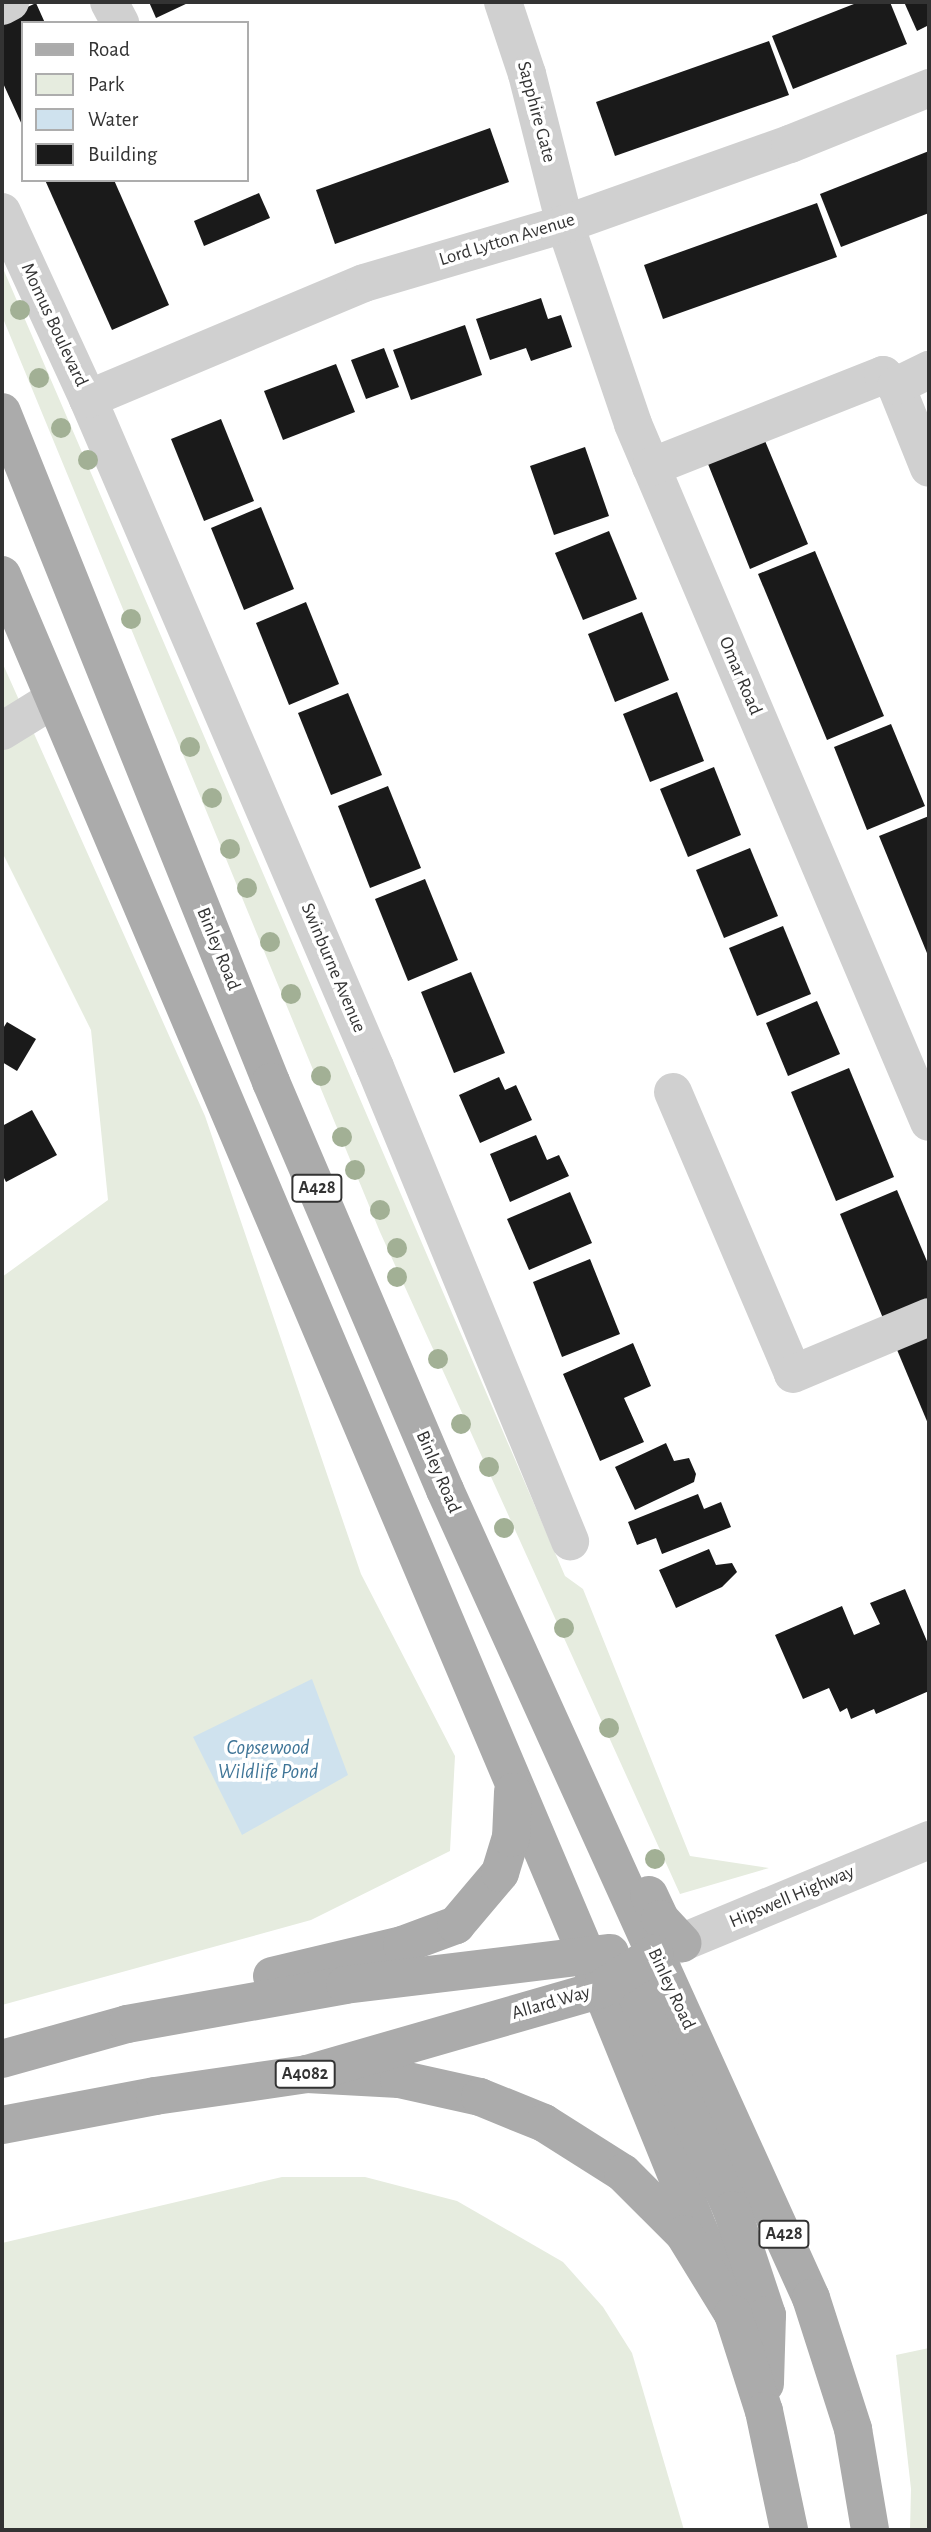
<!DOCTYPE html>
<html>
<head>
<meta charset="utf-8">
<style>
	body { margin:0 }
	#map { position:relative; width:931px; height:2532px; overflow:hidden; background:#fff; font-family:"Alegreya Sans",sans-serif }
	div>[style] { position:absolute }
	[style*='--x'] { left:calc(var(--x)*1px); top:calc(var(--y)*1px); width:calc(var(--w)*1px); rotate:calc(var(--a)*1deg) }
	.green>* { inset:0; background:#e6ecdf }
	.water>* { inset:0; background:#cfe2ee }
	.building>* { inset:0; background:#1a1a1a }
	.minor>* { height:38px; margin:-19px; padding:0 19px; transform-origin:19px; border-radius:19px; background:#d0d0d0 }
	.major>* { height:38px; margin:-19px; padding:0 19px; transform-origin:19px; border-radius:19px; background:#ababab }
	.trees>* { width:20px; height:20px; margin:-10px; border-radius:50%; background:#a2b095 }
	span { translate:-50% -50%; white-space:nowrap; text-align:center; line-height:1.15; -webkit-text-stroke:7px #fff; paint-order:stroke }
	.shield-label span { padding:2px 5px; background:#fff; border:2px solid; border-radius:5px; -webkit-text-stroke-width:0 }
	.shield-label { font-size:18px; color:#333; font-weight:700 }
	.street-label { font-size:19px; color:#333 }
	.water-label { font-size:21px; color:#3f7597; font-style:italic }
	.frame { position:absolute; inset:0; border:4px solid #333; pointer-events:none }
	.legend { position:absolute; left:21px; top:21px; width:228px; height:161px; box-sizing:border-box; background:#fff; border:2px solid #adadad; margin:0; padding:9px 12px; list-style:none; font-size:21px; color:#333 }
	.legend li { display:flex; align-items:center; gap:14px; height:35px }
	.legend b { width:35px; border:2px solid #adadad }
</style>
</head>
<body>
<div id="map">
	<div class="green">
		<div style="clip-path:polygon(2px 266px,565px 1576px,583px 1589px,690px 1856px,769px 1868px,680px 1894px,380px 1232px,2px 316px)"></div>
		<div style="clip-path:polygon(2px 662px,205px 1116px,361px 1574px,455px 1756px,450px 1851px,311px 1920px,2px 2005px,2px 1277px,108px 1200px,91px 1030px,2px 852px)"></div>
		<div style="clip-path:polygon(282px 2177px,365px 2177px,457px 2201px,563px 2262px,603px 2307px,632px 2353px,684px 2530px,2px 2530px,2px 2243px)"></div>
		<div style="clip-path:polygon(929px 2348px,929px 2530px,910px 2530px,911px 2489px,896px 2355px)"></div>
	</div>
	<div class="water">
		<div style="clip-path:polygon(312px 1679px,348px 1775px,242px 1835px,193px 1737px)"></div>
	</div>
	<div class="building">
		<div style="clip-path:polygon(149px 2px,190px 2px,156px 18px)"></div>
		<div style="clip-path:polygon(859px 2px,890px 2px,907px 44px,793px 89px,772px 36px)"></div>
		<div style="clip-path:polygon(904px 2px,929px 2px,929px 25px,917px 31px)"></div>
		<div style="clip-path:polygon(36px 3px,45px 23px,23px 23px,23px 127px,2px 81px,2px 19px)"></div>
		<div style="clip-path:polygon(769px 41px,789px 95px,615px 156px,596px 102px)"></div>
		<div style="clip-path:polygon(490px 128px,509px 182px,335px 244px,316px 190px)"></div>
		<div style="clip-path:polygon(929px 151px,929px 213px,841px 247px,820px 194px)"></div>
		<div style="clip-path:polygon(45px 180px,114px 180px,169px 305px,112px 330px)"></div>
		<div style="clip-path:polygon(259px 193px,270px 218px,204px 246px,194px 221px)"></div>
		<div style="clip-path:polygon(817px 203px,837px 257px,663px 319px,644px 265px)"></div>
		<div style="clip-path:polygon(541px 298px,548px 319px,561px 315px,572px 347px,531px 361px,526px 348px,490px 360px,476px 319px)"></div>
		<div style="clip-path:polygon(465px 325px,482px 375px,411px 400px,393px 350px)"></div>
		<div style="clip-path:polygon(384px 348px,399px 387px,366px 399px,351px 360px)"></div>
		<div style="clip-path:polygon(336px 364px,355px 412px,283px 440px,264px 391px)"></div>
		<div style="clip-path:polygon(221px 419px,254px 501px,204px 521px,171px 439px)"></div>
		<div style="clip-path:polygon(763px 436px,808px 544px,750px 569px,706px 459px)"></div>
		<div style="clip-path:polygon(585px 447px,609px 516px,554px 535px,530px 466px)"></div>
		<div style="clip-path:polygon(261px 507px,294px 589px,244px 610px,211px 528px)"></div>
		<div style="clip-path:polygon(609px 531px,637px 599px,583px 620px,555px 553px)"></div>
		<div style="clip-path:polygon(815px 551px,884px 716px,827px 740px,758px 574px)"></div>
		<div style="clip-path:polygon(306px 602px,339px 684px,289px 705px,256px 623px)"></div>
		<div style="clip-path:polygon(642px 612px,669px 680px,615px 702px,588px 634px)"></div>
		<div style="clip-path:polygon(677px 692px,704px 761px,650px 782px,623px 714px)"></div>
		<div style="clip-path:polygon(348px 693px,382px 775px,331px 795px,298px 713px)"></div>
		<div style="clip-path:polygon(891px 724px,925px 806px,867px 830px,834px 747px)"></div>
		<div style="clip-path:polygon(714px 767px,741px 835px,688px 857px,660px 789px)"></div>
		<div style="clip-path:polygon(388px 786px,421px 868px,370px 888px,338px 806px)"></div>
		<div style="clip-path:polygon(929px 816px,929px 958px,879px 836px)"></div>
		<div style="clip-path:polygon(750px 848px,778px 916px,724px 938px,696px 870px)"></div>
		<div style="clip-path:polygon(425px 879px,458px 960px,408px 981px,375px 899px)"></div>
		<div style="clip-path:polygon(783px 926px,811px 994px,757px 1016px,729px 948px)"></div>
		<div style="clip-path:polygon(471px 972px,505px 1053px,454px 1073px,421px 992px)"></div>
		<div style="clip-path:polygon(817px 1001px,840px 1054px,788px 1076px,766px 1023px)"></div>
		<div style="clip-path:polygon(7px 1022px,36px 1039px,17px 1071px,2px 1062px,2px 1030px)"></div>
		<div style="clip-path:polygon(849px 1068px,894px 1177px,836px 1201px,791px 1092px)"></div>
		<div style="clip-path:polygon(499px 1077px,505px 1090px,516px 1085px,532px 1120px,480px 1143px,459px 1095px)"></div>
		<div style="clip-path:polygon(32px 1110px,57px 1155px,6px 1182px,2px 1174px,2px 1126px)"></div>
		<div style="clip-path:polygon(536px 1135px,547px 1160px,559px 1155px,569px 1176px,510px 1202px,490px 1154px)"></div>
		<div style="clip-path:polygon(897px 1190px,929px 1266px,929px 1305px,885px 1323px,840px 1214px)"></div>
		<div style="clip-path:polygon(570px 1192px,592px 1243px,529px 1270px,507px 1219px)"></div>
		<div style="clip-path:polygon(590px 1259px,620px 1334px,562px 1357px,533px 1282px)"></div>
		<div style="clip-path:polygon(929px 1331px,929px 1426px,895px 1345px)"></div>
		<div style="clip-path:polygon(633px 1343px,651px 1386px,624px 1398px,644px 1442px,600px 1461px,563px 1374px)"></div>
		<div style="clip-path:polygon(666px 1443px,674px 1461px,689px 1458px,696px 1474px,694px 1482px,635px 1510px,615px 1467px)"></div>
		<div style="clip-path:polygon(698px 1494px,704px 1509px,721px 1502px,731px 1527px,662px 1554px,656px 1538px,637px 1545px,628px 1522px)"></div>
		<div style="clip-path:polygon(709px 1549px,716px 1565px,732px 1563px,737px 1572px,722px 1587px,676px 1608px,659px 1570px)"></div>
		<div style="clip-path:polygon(905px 1589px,929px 1646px,929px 1691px,876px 1714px,874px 1709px,851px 1719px,847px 1708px,840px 1712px,829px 1688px,803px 1699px,775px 1635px,842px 1606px,854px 1635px,880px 1624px,870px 1603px)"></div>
	</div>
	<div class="minor">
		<div style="--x:109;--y:2;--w:24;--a:62"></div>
		<div style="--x:503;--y:2;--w:76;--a:71.6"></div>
		<div style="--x:527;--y:74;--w:155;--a:75.8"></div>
		<div style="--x:565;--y:224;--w:211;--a:71.2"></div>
		<div style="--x:633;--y:424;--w:758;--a:67.02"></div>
		<div style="--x:2;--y:6;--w:9;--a:-27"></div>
		<div style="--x:2;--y:212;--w:206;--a:65.3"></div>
		<div style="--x:88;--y:399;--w:727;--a:66.75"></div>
		<div style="--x:375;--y:1067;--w:513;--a:67.64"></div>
		<div style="--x:896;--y:386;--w:88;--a:68.1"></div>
		<div style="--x:88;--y:399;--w:299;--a:-22.8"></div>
		<div style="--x:364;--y:283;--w:209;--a:-16.4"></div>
		<div style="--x:565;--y:224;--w:239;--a:-19.6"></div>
		<div style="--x:790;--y:144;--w:150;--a:-21.9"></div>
		<div style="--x:651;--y:467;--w:250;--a:-21.6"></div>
		<div style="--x:883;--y:375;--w:17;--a:40"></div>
		<div style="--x:896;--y:386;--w:37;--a:-26"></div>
		<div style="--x:2;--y:731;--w:61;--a:-31.6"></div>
		<div style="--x:673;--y:1092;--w:306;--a:66.9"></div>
		<div style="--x:793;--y:1374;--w:147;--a:-22.7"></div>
		<div style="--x:654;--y:1954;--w:298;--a:-22.5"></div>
	</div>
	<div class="major">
		<div style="--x:2;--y:412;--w:722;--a:68.12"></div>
		<div style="--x:271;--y:1082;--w:444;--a:66.9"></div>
		<div style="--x:445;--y:1490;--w:887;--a:65.63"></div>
		<div style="--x:811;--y:2298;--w:138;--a:72.2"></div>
		<div style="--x:853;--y:2429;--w:102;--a:80.4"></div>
		<div style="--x:2;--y:575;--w:1536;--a:67.04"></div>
		<div style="--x:601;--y:1989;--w:351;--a:67.9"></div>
		<div style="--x:649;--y:1895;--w:26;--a:65"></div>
		<div style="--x:660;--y:1919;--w:33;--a:47"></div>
		<div style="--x:654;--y:1954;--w:46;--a:111.6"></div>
		<div style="--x:637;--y:1997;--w:233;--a:66"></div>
		<div style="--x:732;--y:2210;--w:111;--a:71.6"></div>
		<div style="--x:767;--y:2315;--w:69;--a:91.7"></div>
		<div style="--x:272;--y:1976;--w:134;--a:-13.4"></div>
		<div style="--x:402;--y:1945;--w:58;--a:-20.3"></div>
		<div style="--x:456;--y:1925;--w:68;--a:-49.8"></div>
		<div style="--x:500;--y:1873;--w:37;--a:-73"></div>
		<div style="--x:511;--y:1838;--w:46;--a:-87.5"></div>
		<div style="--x:2;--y:2059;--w:130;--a:-15.6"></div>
		<div style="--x:127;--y:2024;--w:221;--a:-10.1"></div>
		<div style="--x:345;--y:1985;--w:267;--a:-6.9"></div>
		<div style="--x:307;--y:2074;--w:92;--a:3.1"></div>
		<div style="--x:399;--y:2079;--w:83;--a:12.5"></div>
		<div style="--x:480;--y:2097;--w:69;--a:22.1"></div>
		<div style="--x:544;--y:2123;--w:93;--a:32.3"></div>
		<div style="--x:623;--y:2173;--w:86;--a:45"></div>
		<div style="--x:684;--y:2234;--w:94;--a:58.5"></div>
		<div style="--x:733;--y:2314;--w:102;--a:72.3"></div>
		<div style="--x:764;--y:2411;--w:122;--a:78.1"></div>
		<div style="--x:2;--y:2125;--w:156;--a:-10.7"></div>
		<div style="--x:155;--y:2096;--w:154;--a:-8.2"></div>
		<div style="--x:307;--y:2074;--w:306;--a:-16.1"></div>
		<div style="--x:601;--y:1989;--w:64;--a:-33.4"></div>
	</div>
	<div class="trees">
		<div style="left:20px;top:310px"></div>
		<div style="left:39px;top:378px"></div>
		<div style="left:61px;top:428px"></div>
		<div style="left:88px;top:460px"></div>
		<div style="left:131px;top:619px"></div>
		<div style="left:190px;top:747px"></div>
		<div style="left:212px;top:798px"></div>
		<div style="left:230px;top:849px"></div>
		<div style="left:247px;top:888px"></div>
		<div style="left:270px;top:942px"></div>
		<div style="left:291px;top:994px"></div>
		<div style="left:321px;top:1076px"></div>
		<div style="left:342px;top:1137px"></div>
		<div style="left:355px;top:1170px"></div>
		<div style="left:380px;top:1210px"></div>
		<div style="left:397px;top:1248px"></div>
		<div style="left:397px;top:1277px"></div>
		<div style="left:438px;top:1359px"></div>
		<div style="left:461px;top:1424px"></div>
		<div style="left:489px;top:1467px"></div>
		<div style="left:504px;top:1528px"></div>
		<div style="left:564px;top:1628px"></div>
		<div style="left:609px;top:1728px"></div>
		<div style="left:655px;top:1859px"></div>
	</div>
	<div class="shield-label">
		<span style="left:317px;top:1188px">A428</span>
		<span style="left:305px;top:2074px">A4082</span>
		<span style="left:784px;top:2234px">A428</span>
	</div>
	<div class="street-label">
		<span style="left:536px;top:112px;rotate:75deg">Sapphire Gate</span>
		<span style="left:507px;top:240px;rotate:-17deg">Lord Lytton Avenue</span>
		<span style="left:54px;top:325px;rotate:65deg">Momus Boulevard</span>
		<span style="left:740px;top:676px;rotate:67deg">Omar Road</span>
		<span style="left:218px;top:949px;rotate:68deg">Binley Road</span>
		<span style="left:333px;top:968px;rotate:67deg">Swinburne Avenue</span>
		<span style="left:438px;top:1472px;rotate:67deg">Binley Road</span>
		<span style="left:792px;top:1897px;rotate:-23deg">Hipswell Highway</span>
		<span style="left:671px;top:1989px;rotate:65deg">Binley Road</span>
		<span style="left:551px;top:2003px;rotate:-16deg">Allard Way</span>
	</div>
	<div class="water-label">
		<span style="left:268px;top:1760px">Copsewood<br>Wildlife Pond</span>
	</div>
	<div class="frame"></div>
	<ul class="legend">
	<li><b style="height:9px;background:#ababab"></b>Road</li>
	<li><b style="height:19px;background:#e6ecdf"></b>Park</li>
	<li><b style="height:19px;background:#cfe2ee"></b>Water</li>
	<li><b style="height:19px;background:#1a1a1a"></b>Building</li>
	</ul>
</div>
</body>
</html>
